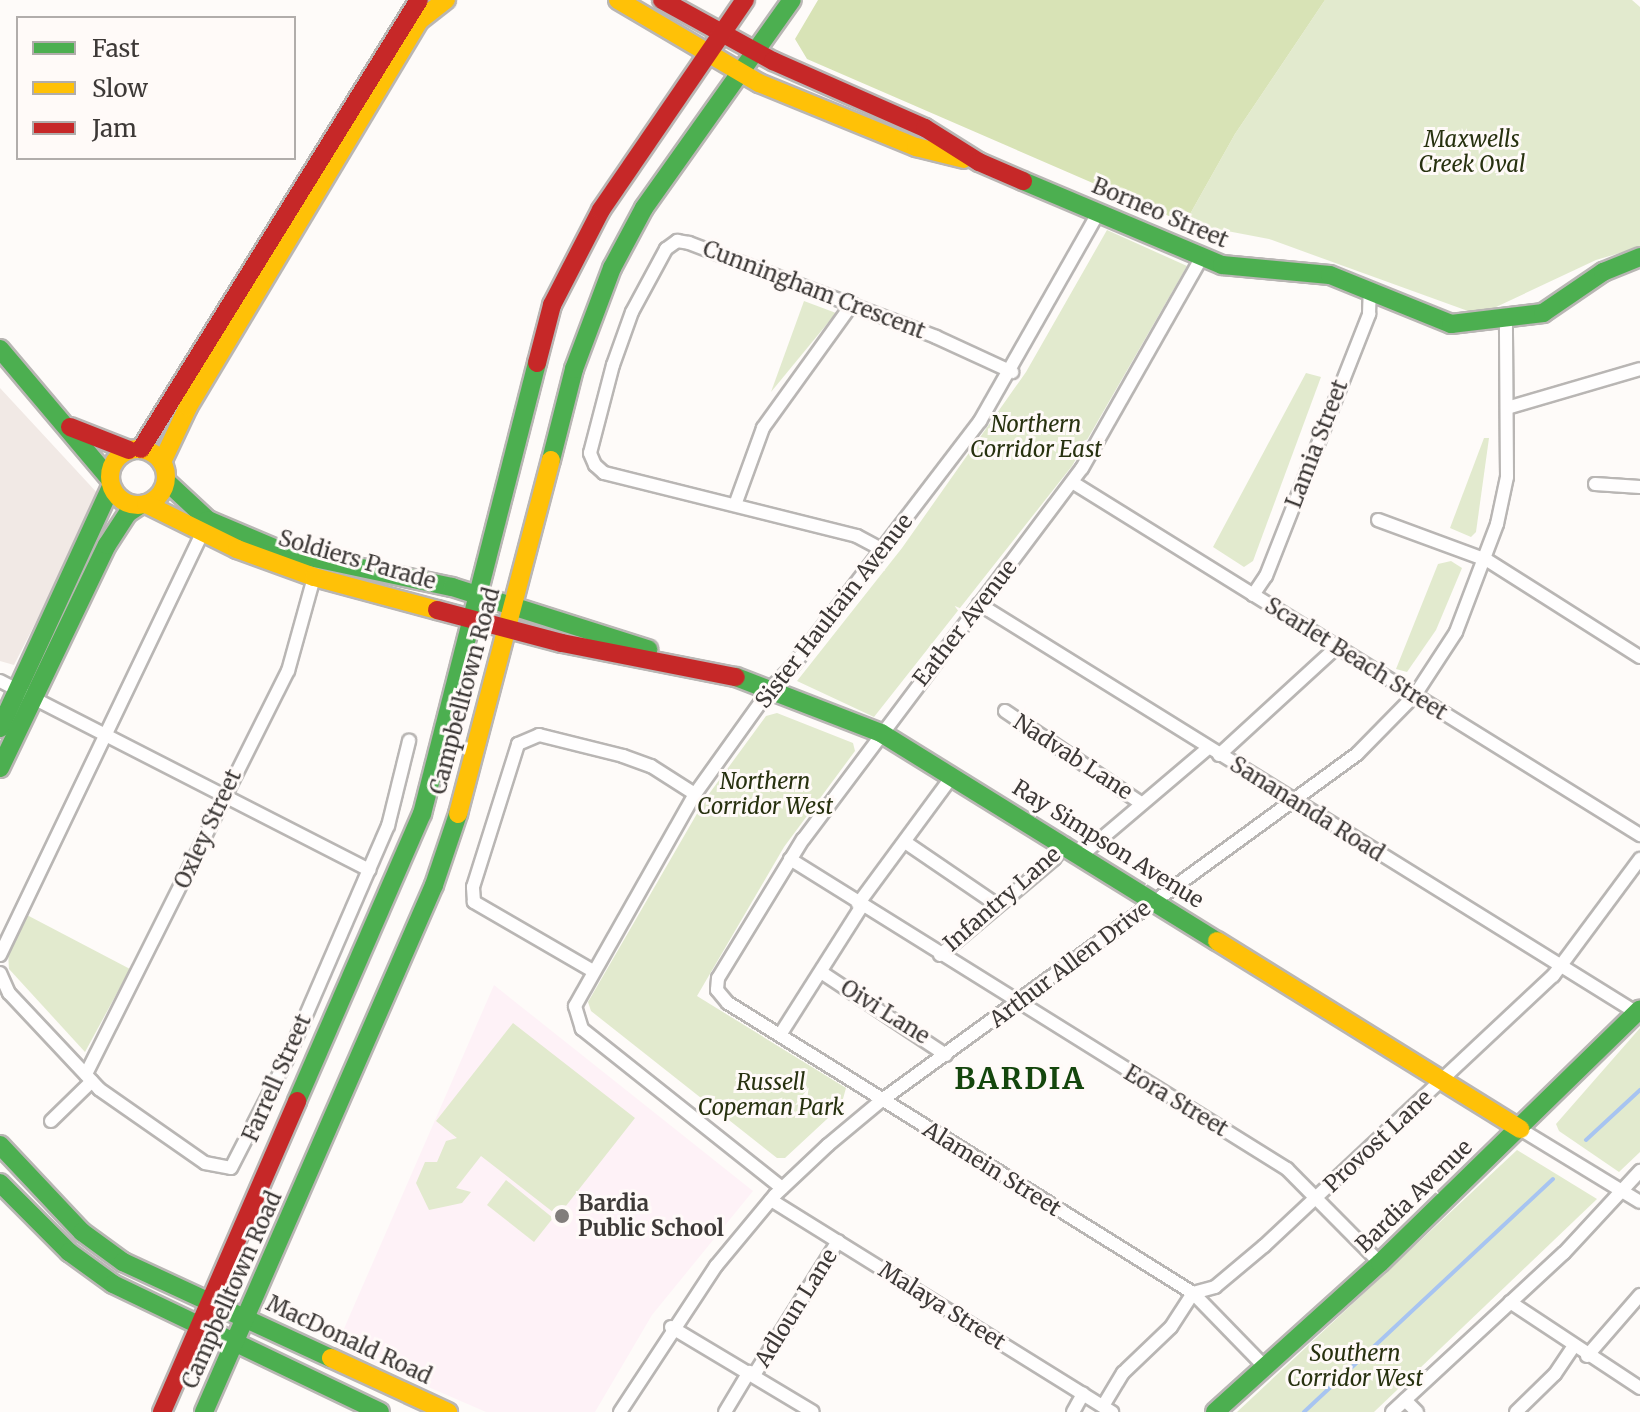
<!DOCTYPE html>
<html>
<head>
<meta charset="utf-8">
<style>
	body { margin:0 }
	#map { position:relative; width:1640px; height:1412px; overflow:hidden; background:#fefbf9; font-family:Merriweather,serif }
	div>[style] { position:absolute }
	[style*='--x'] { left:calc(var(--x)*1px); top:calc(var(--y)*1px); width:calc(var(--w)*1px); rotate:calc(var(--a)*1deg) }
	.commercial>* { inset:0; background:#f1e9e5 }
	.education>* { inset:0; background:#fef2f7 }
	.green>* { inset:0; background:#e2eace }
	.forest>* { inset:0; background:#d8e3b6 }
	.stream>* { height:4px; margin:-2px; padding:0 2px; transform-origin:2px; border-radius:2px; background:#a7c4f1 }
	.roads { filter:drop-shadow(2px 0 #b9b6b4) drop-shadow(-2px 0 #b9b6b4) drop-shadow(0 2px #b9b6b4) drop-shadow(0 -2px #b9b6b4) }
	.street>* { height:12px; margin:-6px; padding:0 6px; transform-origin:6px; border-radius:6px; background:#fffefe }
	.fast>* { height:18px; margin:-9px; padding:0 9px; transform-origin:9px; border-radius:9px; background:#4caf50 }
	.slow>* { height:18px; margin:-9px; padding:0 9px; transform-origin:9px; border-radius:9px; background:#ffc107 }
	.slow>.ring { margin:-9px; padding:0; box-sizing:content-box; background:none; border:18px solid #ffc107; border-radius:50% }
	.jam>* { height:18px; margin:-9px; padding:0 9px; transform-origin:9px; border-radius:9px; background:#c62828 }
	.dots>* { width:22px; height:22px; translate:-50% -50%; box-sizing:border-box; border:4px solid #fffaf8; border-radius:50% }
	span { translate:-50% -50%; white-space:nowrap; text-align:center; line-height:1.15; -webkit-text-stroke:6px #fffaf8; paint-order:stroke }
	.park-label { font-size:22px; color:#27310f; font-style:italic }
	.street-label { font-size:22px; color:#3d3937 }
	.poi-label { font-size:22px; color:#3d3937; font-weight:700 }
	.left { translate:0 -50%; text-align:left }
	.district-label { font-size:30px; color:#14460d; font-weight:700; letter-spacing:2px }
	.legend { position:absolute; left:16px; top:16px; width:280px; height:144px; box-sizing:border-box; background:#fffaf8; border:2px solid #b1adab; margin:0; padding:10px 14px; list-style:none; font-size:24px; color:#3d3937 }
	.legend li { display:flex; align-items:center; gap:16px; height:40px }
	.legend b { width:40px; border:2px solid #b1adab }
</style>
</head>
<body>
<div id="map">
	<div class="commercial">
		<div style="clip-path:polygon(0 388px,100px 496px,14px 665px,0 661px)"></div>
	</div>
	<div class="education">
		<div style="clip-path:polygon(494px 985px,753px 1191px,652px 1315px,595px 1412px,486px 1412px,336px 1347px)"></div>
	</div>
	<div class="green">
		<div style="clip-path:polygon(1325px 0,1632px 0,1640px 7px,1640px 247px,1596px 260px,1479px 315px,1269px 239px,1185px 223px,1235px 134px)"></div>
		<div style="clip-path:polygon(1107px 230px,1187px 266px,1072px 466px,874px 717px,797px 681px,902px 548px,1026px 372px)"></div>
		<div style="clip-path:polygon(804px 301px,836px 313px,771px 392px)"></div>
		<div style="clip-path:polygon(1306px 373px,1321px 377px,1253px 561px,1244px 567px,1213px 547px)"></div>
		<div style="clip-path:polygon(1484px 438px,1489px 438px,1476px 532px,1471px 537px,1450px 528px)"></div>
		<div style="clip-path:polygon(1451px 561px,1462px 568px,1436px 630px,1407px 672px,1396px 669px,1438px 564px)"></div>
		<div style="clip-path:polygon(777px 713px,853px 743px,855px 751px,784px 847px,697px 996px,846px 1088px,841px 1106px,785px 1158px,777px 1158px,591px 1011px,588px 1002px,706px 798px,766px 716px)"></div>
		<div style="clip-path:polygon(25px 914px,130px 969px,85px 1052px,9px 969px,8px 952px)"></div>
		<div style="clip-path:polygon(513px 1023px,635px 1118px,558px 1216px,481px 1156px,456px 1188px,471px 1192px,462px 1203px,429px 1210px,416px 1183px,425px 1162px,437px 1162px,446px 1141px,457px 1138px,436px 1121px)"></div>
		<div style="clip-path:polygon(1640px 1028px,1640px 1152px,1619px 1172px,1559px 1131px,1556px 1124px)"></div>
		<div style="clip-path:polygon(1517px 1150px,1597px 1199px,1374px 1412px,1237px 1412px)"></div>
		<div style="clip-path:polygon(506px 1180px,553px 1218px,534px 1242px,487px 1205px)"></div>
	</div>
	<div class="forest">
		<div style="clip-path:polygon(818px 0,1325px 0,1235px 134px,1185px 223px,807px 59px,795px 39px)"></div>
	</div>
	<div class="stream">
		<div style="--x:1586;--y:1140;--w:74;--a:-42.8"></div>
		<div style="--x:1304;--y:1412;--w:341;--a:-43.1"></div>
	</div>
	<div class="roads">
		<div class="street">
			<div style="--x:1202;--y:257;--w:243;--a:119.6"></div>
			<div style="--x:1082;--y:468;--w:464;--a:126.9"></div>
			<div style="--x:803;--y:839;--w:163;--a:121.4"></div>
			<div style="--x:718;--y:978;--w:12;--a:95"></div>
			<div style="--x:717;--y:990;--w:17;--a:50"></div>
			<div style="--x:728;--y:1003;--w:548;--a:31.95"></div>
			<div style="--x:1193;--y:1293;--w:100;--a:45.8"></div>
			<div style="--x:1510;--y:407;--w:135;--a:-16.3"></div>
			<div style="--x:1072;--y:482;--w:669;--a:31.86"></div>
			<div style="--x:1595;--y:484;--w:45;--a:3.8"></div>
			<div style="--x:735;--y:505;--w:82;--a:-70"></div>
			<div style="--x:763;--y:428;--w:153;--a:-54.3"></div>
			<div style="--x:1378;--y:520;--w:116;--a:20.2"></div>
			<div style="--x:1487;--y:560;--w:181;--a:32.4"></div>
			<div style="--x:883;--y:550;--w:30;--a:-152"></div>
			<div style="--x:857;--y:536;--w:261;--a:-166"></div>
			<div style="--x:604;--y:473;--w:12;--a:-138"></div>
			<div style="--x:595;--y:465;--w:13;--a:-113"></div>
			<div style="--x:590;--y:453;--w:91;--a:-75.4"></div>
			<div style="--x:613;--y:365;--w:56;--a:-70.3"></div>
			<div style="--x:632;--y:312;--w:72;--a:-61.6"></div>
			<div style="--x:666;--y:249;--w:14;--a:-36"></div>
			<div style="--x:677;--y:241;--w:12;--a:9"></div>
			<div style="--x:689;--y:243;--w:264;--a:20.8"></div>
			<div style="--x:936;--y:337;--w:84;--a:24.7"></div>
			<div style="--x:1253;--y:595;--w:23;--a:-56"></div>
			<div style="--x:1266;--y:576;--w:282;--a:-68.5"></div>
			<div style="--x:1369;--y:314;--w:24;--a:-88"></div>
			<div style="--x:979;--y:604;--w:775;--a:31.86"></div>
			<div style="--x:0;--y:681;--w:415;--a:27.1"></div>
			<div style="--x:1005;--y:711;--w:164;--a:34.1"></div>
			<div style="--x:1219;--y:755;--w:160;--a:-42.5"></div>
			<div style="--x:905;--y:842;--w:110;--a:34.3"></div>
			<div style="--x:1082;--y:855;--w:165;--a:-40.3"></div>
			<div style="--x:790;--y:859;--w:586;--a:31.95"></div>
			<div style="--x:1287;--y:1169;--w:132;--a:45.3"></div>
			<div style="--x:858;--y:904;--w:160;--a:-53.6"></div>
			<div style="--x:0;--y:955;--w:469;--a:-64.4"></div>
			<div style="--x:940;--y:955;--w:149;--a:-40.1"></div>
			<div style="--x:1054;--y:859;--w:19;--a:-54"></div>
			<div style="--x:593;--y:971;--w:138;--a:-149.9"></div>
			<div style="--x:474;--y:902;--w:15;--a:-94"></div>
			<div style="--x:473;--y:887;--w:150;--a:-72.5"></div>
			<div style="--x:518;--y:744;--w:23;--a:-23"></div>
			<div style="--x:539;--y:735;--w:87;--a:14"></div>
			<div style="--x:623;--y:756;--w:30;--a:20"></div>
			<div style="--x:651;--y:766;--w:52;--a:32.5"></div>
			<div style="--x:821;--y:972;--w:150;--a:33.6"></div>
			<div style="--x:0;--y:973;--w:22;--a:66"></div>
			<div style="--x:9;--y:993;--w:132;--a:46.8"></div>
			<div style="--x:99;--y:1089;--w:129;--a:34.9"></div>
			<div style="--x:205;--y:1163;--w:26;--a:11"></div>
			<div style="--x:231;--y:1168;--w:123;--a:-62.8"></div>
			<div style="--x:287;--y:1059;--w:254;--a:-66.6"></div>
			<div style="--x:388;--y:826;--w:88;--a:-76.1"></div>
			<div style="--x:780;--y:1035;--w:153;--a:-57.6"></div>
			<div style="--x:86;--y:1074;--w:451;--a:-63.4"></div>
			<div style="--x:288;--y:671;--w:98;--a:-74.5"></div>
			<div style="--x:51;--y:1121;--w:57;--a:-44.3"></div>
			<div style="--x:1520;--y:1129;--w:140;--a:31.3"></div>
			<div style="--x:782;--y:1188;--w:256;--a:-141.5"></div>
			<div style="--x:582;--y:1029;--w:24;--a:-107"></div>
			<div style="--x:575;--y:1006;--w:244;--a:-60.5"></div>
			<div style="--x:695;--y:794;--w:130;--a:-54.4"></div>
			<div style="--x:771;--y:688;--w:30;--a:-45"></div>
			<div style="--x:792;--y:667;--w:310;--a:-52.6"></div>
			<div style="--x:980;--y:421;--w:239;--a:-60.4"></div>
			<div style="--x:771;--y:1200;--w:402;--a:31.9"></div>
			<div style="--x:1510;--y:1302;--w:156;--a:33.5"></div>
			<div style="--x:671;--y:1327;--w:165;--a:30.9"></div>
			<div style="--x:1587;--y:1356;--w:81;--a:-49"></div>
			<div style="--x:754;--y:1375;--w:158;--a:-57.9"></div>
			<div style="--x:1405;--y:1400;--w:17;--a:45"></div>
			<div style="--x:1103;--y:1406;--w:39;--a:-59"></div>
			<div style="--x:1123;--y:1373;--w:66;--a:-43.8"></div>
			<div style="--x:1171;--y:1327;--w:40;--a:-57.1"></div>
			<div style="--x:1193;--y:1293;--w:23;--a:-15"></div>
			<div style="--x:1215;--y:1287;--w:64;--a:-39.9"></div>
			<div style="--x:1264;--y:1246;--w:396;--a:-43.1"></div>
			<div style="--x:1553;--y:976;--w:146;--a:-53.4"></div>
			<div style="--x:620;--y:1412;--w:175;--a:-56.7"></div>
			<div style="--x:716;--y:1266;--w:92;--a:-50.3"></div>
			<div style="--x:775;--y:1195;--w:73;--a:-43.3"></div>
			<div style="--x:828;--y:1145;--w:70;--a:-39.8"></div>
			<div style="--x:882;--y:1100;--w:588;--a:-36.07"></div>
			<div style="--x:1357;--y:754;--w:83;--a:-45.5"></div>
			<div style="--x:1415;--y:695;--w:75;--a:-56.9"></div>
			<div style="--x:1456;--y:632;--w:116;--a:-69.2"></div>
			<div style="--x:1497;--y:524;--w:48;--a:-78"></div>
			<div style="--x:1507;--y:477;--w:157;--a:-90.4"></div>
			<div style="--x:725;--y:1412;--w:47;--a:-59"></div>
			<div style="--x:1073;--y:1412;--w:21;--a:-61"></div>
			<div style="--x:1392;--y:1412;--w:234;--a:-42.8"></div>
			<div style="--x:1564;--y:1253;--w:112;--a:-47.2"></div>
			<div style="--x:1516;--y:1412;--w:54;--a:-44.3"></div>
			<div style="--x:1555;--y:1374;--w:32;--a:-56"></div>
		</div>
		<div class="fast">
			<div style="--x:1023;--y:181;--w:216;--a:22.9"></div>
			<div style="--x:1222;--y:265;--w:108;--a:5.3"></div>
			<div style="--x:1330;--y:275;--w:131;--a:22"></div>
			<div style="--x:1451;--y:324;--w:93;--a:-6.8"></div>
			<div style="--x:1543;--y:313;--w:73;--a:-34.3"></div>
			<div style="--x:1603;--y:272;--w:40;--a:-22"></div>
			<div style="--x:0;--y:349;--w:169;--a:49.8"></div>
			<div style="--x:551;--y:460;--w:94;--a:-75.8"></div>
			<div style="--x:574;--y:369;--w:108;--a:-69.4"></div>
			<div style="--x:612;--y:268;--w:68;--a:-61.9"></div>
			<div style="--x:644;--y:208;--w:255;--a:-54.6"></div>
			<div style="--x:166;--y:481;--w:57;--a:42.9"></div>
			<div style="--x:208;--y:520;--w:79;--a:23"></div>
			<div style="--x:281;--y:551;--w:175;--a:11.9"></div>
			<div style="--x:452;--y:587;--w:206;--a:17.6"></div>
			<div style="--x:736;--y:677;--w:155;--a:21.1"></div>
			<div style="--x:881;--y:733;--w:395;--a:31.8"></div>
			<div style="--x:0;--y:728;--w:265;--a:-65.3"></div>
			<div style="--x:0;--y:768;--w:247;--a:-64.4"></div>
			<div style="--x:107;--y:545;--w:38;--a:-57"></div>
			<div style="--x:128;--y:513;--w:14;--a:-34"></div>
			<div style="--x:297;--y:1101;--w:313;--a:-66.5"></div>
			<div style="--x:422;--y:814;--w:465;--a:-75.7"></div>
			<div style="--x:0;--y:1145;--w:120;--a:46.7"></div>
			<div style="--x:82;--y:1232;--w:51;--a:36.2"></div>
			<div style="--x:123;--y:1262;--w:229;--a:24.8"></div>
			<div style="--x:0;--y:1183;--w:98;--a:45"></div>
			<div style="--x:69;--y:1252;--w:54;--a:36"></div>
			<div style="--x:113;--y:1284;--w:296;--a:25.6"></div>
			<div style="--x:204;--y:1412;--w:575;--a:-66.42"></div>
			<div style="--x:434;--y:885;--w:75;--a:-71.3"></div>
			<div style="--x:1215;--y:1412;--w:222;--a:-42.1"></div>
			<div style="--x:1380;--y:1263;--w:363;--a:-44.3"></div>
		</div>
		<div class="slow">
			<div style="--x:618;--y:0;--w:164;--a:30.5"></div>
			<div style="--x:759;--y:83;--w:170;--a:22.2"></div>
			<div style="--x:916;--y:147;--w:49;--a:14"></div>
			<div class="ring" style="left:110px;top:449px;width:38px;height:38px"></div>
			<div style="--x:162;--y:462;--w:61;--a:-64.7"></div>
			<div style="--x:188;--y:407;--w:451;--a:-59.1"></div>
			<div style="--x:420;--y:20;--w:33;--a:-38"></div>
			<div style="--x:146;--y:504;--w:102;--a:26.3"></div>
			<div style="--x:237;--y:549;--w:82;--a:20"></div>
			<div style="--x:314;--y:577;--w:127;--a:15"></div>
			<div style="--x:458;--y:814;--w:366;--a:-75.3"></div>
			<div style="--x:1217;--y:941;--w:357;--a:31.8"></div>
			<div style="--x:331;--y:1358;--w:129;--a:24.8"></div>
		</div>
		<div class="jam">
			<div style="--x:662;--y:0;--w:127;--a:28.8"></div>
			<div style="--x:773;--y:61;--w:166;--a:23.8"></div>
			<div style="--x:925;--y:128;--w:64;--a:32.2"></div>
			<div style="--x:979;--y:162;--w:48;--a:23.4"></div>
			<div style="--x:537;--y:363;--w:60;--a:-75.5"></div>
			<div style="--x:552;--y:305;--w:107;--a:-62.7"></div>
			<div style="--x:601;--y:210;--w:255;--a:-55.6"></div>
			<div style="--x:70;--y:427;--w:63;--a:21.3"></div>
			<div style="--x:141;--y:449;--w:528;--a:-58.24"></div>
			<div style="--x:437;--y:610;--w:129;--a:14.8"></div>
			<div style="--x:562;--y:643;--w:177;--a:11.1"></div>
			<div style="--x:162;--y:1412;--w:339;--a:-66.5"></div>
		</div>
	</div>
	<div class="dots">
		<div style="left:562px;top:1216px;background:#817d7b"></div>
	</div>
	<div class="park-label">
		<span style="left:1472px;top:152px">Maxwells<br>Creek Oval</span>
		<span style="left:1036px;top:437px">Northern<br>Corridor East</span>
		<span style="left:765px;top:794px">Northern<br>Corridor West</span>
		<span style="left:771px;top:1095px">Russell<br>Copeman Park</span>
		<span style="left:1355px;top:1366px">Southern<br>Corridor West</span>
	</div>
	<div class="street-label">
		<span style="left:1160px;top:213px;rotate:23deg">Borneo Street</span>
		<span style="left:814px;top:290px;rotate:21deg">Cunningham Crescent</span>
		<span style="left:1317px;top:444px;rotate:-69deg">Lamia Street</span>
		<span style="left:357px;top:560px;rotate:16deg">Soldiers Parade</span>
		<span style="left:834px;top:611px;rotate:-52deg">Sister Haultain Avenue</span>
		<span style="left:965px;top:623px;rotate:-52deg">Eather Avenue</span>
		<span style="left:1356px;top:659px;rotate:32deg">Scarlet Beach Street</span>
		<span style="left:465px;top:691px;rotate:-75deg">Campbelltown Road</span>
		<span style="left:1073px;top:757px;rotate:33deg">Nadvab Lane</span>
		<span style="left:1307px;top:809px;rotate:32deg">Sanananda Road</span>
		<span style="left:208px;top:829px;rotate:-65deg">Oxley Street</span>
		<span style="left:1108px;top:844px;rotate:32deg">Ray Simpson Avenue</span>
		<span style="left:1002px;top:899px;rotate:-41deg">Infantry Lane</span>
		<span style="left:1070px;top:964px;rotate:-37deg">Arthur Allen Drive</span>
		<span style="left:885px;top:1012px;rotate:32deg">Oivi Lane</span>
		<span style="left:277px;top:1078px;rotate:-66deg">Farrell Street</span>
		<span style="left:1176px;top:1101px;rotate:31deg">Eora Street</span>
		<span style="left:1378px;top:1141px;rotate:-43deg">Provost Lane</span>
		<span style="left:992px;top:1169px;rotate:32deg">Alamein Street</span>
		<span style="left:1414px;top:1196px;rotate:-44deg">Bardia Avenue</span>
		<span style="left:232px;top:1290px;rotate:-66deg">Campbelltown Road</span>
		<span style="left:942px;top:1306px;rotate:32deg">Malaya Street</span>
		<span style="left:796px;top:1308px;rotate:-58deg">Adloun Lane</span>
		<span style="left:349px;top:1340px;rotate:25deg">MacDonald Road</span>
	</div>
	<div class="poi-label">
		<span class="left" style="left:578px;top:1216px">Bardia<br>Public School</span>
	</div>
	<div class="district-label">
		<span style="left:1020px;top:1078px">BARDIA</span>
	</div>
	<ul class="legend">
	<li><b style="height:10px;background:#4caf50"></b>Fast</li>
	<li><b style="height:10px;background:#ffc107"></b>Slow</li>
	<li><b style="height:10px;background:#c62828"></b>Jam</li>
	</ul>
</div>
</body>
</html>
